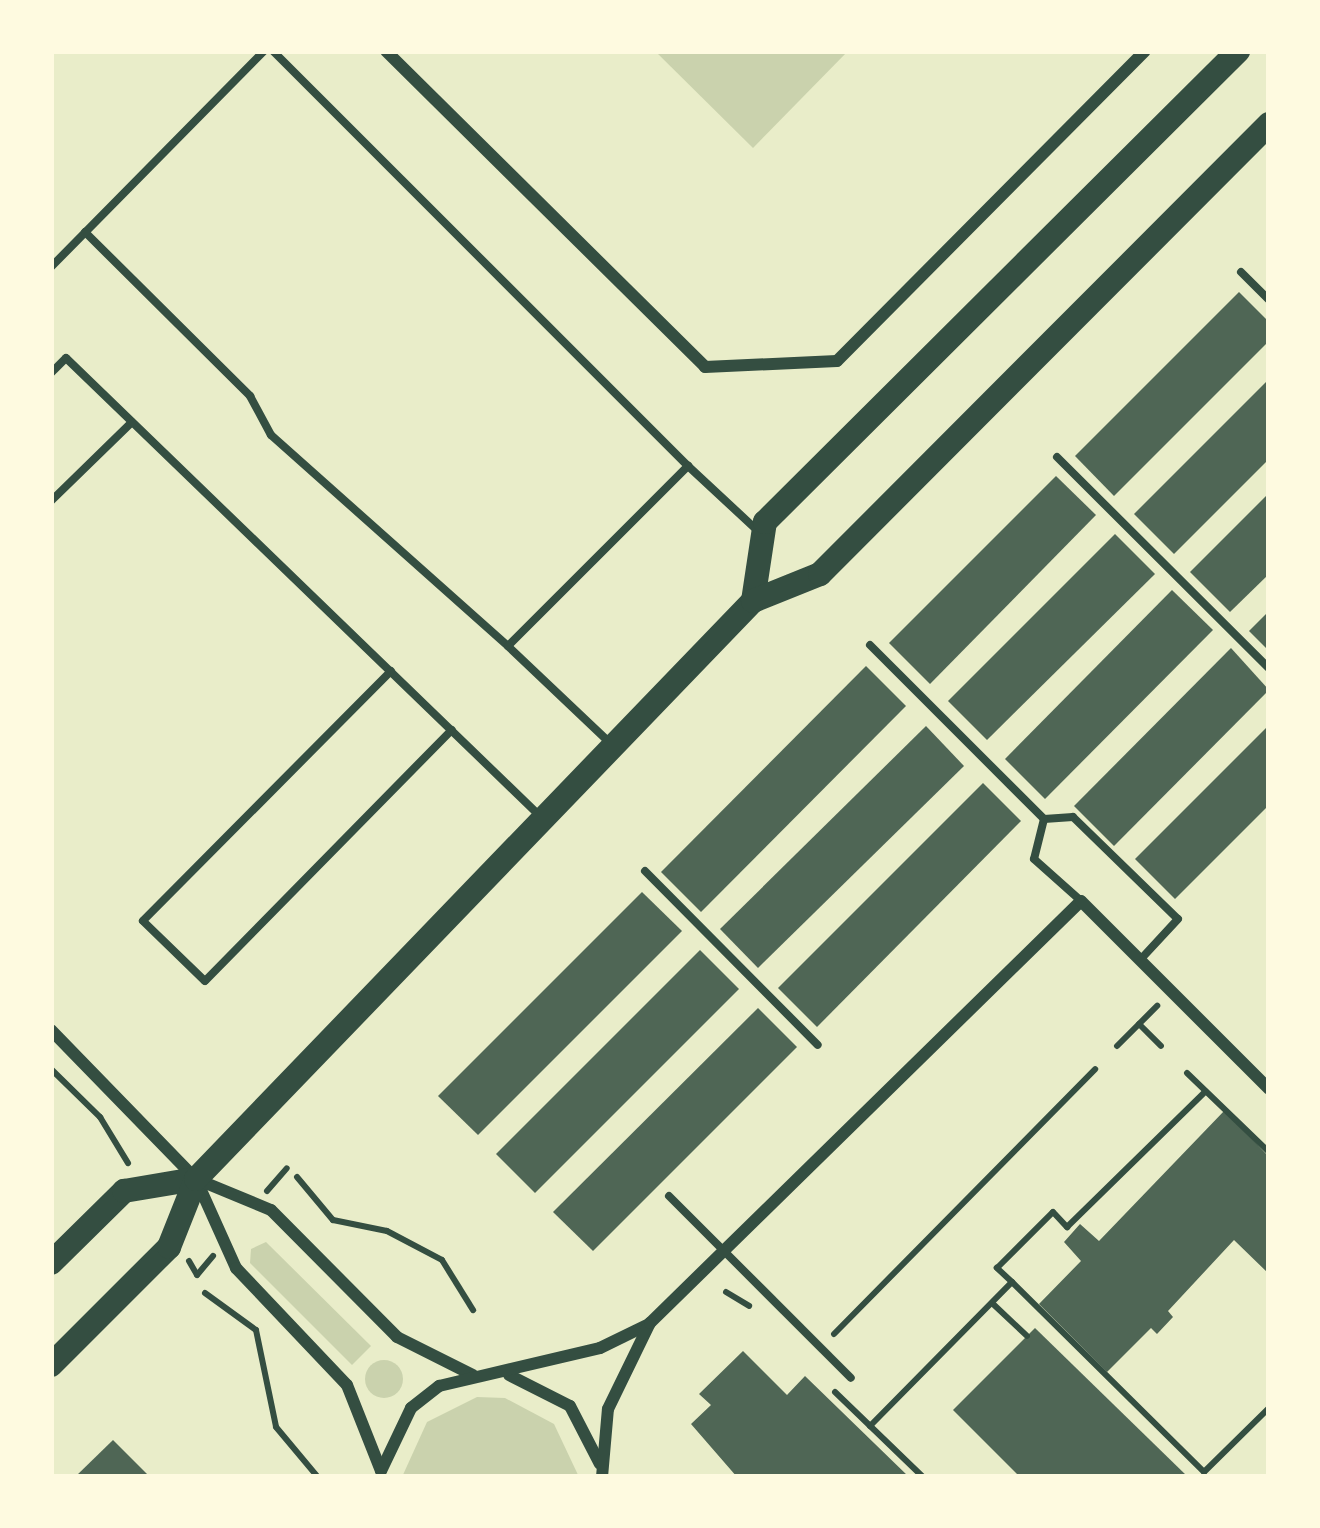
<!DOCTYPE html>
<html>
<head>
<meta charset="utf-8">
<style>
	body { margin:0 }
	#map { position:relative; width:1320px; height:1528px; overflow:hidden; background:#e9edc9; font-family:"Source Sans 3",sans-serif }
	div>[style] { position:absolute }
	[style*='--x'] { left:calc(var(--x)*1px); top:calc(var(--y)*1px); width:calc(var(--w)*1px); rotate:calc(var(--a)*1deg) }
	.green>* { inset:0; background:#cad2ad }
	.round { border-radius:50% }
	.building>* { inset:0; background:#4f6655 }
	.path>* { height:6px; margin:-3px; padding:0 3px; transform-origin:3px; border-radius:3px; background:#344e41 }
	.service>* { height:8px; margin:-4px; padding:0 4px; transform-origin:4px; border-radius:4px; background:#344e41 }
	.minor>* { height:12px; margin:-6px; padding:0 6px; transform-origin:6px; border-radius:6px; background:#344e41 }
	.primary>* { height:24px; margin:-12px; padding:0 12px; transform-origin:12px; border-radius:12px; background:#344e41 }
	span { translate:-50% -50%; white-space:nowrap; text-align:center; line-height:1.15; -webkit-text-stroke:10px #fefae0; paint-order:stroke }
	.frame { position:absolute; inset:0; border:54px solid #fefae0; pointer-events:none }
</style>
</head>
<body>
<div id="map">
	<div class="green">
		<div style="clip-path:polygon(655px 51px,848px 51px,753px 148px)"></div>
		<div style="clip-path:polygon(266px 1242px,371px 1346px,352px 1365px,250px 1263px,251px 1249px)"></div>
		<div class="round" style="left:365px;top:1360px;width:38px;height:38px"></div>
		<div style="clip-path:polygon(477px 1397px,505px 1398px,554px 1424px,579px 1477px,402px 1477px,427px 1422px)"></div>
	</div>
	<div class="building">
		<div style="clip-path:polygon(1239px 292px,1269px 322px,1269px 341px,1114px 496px,1075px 456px)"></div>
		<div style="clip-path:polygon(1269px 379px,1269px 459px,1174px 554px,1134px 514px)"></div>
		<div style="clip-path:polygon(1056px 476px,1096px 515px,930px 684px,889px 643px)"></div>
		<div style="clip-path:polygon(1269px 493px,1269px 574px,1230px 612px,1190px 572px)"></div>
		<div style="clip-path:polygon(1115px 534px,1155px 574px,987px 740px,948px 701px)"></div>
		<div style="clip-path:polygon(1172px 590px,1213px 630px,1045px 799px,1005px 759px)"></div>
		<div style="clip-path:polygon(1269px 611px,1269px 651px,1249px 631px)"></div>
		<div style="clip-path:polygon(1231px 648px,1269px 690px,1114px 846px,1074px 806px)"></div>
		<div style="clip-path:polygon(866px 666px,906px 706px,701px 912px,661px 872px)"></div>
		<div style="clip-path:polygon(1269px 725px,1269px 805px,1175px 899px,1135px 859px)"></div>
		<div style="clip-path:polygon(926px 726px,964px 766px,758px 968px,720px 929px)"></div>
		<div style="clip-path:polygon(983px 783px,1021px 821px,817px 1027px,778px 988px)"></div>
		<div style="clip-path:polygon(642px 892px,682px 931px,478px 1135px,438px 1096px)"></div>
		<div style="clip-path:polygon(700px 950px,739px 989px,535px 1193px,496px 1154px)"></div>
		<div style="clip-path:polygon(758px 1008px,797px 1047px,593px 1251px,553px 1212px)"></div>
		<div style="clip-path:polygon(1225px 1110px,1269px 1157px,1269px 1274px,1234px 1240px,1168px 1311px,1173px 1317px,1157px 1334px,1151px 1328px,1107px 1372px,1039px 1304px,1081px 1261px,1064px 1242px,1080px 1224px,1099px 1241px)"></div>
		<div style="clip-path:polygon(1035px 1328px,1188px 1477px,1020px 1477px,953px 1410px)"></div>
		<div style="clip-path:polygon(743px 1351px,787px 1395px,805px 1376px,909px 1477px,737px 1477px,691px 1424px,711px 1405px,699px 1394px)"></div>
		<div style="clip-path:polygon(113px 1440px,150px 1477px,75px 1477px)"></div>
	</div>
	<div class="path">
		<div style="--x:1139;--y:1024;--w:31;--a:45"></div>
		<div style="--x:1117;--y:1046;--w:57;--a:-45"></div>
		<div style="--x:51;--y:1069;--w:69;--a:44.4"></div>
		<div style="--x:100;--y:1117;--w:54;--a:58.7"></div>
		<div style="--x:1187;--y:1073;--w:114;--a:43.9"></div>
		<div style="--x:297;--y:1177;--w:56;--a:50.1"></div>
		<div style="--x:333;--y:1220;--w:55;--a:11.5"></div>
		<div style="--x:387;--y:1231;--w:62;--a:27.8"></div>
		<div style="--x:442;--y:1260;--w:59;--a:58.2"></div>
		<div style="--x:267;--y:1191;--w:30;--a:-49"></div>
		<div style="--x:189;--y:1261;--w:16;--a:60"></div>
		<div style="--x:197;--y:1275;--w:25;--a:-50"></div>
		<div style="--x:1012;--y:1282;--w:270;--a:44.7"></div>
		<div style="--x:1204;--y:1472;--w:91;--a:-44.6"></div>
		<div style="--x:726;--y:1292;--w:27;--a:31"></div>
		<div style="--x:205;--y:1293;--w:63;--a:36"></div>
		<div style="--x:256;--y:1330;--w:99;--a:78.3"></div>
		<div style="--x:276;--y:1427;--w:64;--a:50.1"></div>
		<div style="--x:992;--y:1303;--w:48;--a:43.3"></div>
		<div style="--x:834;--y:1334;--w:372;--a:-45.4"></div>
		<div style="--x:835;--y:1392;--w:122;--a:44"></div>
		<div style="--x:870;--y:1426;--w:202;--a:-45.4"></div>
		<div style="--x:1012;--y:1282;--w:21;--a:-137"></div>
		<div style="--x:997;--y:1268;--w:79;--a:-45"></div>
		<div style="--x:1053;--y:1212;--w:21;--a:47"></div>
		<div style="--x:1067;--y:1227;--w:194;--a:-44.4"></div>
		<div style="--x:1199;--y:1477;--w:10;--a:0"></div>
	</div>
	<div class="service">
		<div style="--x:273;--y:51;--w:587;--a:45"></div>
		<div style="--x:85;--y:232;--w:233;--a:44.8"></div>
		<div style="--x:250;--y:396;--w:44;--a:61.7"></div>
		<div style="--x:271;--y:435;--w:317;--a:41.7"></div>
		<div style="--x:51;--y:267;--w:303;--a:-45.4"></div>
		<div style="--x:1241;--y:272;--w:40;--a:45"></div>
		<div style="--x:51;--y:373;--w:21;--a:-45"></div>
		<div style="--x:66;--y:358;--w:661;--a:44.02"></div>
		<div style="--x:1057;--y:457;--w:299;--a:44.9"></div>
		<div style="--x:51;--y:501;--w:113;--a:-44.3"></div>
		<div style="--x:870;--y:645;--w:246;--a:45"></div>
		<div style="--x:1044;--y:819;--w:29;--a:-4"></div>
		<div style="--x:1073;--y:817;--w:146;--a:44.2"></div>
		<div style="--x:1178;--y:919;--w:54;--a:132.8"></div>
		<div style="--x:391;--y:671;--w:352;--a:134.8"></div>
		<div style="--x:143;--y:921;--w:86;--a:44.1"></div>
		<div style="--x:205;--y:981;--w:352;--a:-45.5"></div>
		<div style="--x:609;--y:742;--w:139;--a:-136.5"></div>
		<div style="--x:508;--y:646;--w:255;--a:-45"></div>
		<div style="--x:688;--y:466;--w:96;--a:42.9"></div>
		<div style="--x:1044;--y:819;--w:41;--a:104"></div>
		<div style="--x:1034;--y:859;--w:62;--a:41.7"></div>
		<div style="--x:645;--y:871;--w:245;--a:45.2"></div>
		<div style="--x:669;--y:1196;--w:257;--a:45"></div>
	</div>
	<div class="minor">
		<div style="--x:386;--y:51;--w:449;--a:44.7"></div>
		<div style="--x:705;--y:367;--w:132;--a:-2.6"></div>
		<div style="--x:837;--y:361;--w:437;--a:-45.2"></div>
		<div style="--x:51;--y:1030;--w:208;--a:45.8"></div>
		<div style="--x:196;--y:1179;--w:98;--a:65.8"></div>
		<div style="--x:236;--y:1268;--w:161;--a:46.5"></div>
		<div style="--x:347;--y:1385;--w:92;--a:68.4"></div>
		<div style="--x:196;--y:1179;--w:81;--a:22.5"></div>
		<div style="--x:271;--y:1210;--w:179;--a:45.2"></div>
		<div style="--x:397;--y:1337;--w:85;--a:26.6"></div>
		<div style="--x:509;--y:1375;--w:68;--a:26.9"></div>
		<div style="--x:570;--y:1406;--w:65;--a:62.7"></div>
		<div style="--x:381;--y:1471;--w:70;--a:-64.5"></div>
		<div style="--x:411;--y:1408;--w:36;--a:-38"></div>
		<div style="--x:439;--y:1386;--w:165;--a:-13.3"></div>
		<div style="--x:600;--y:1348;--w:55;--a:-26.1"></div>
		<div style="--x:602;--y:1477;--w:68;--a:-85"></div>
		<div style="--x:608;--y:1409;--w:96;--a:-64"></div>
		<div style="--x:650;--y:1323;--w:603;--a:-44.4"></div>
		<div style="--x:1081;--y:901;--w:266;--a:45"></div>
	</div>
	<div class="primary">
		<div style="--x:753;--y:601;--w:80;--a:-81.4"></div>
		<div style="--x:765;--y:522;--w:668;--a:-44.88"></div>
		<div style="--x:51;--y:1263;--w:103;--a:-44.6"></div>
		<div style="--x:124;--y:1191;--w:73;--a:-9.5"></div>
		<div style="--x:51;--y:1365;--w:167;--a:-45"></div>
		<div style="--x:169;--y:1247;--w:73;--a:-68.3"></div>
		<div style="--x:196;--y:1179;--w:803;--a:-46.06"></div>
		<div style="--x:753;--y:601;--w:72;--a:-21.9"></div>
		<div style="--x:820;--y:574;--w:636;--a:-45.06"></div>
	</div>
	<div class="frame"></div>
</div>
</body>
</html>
